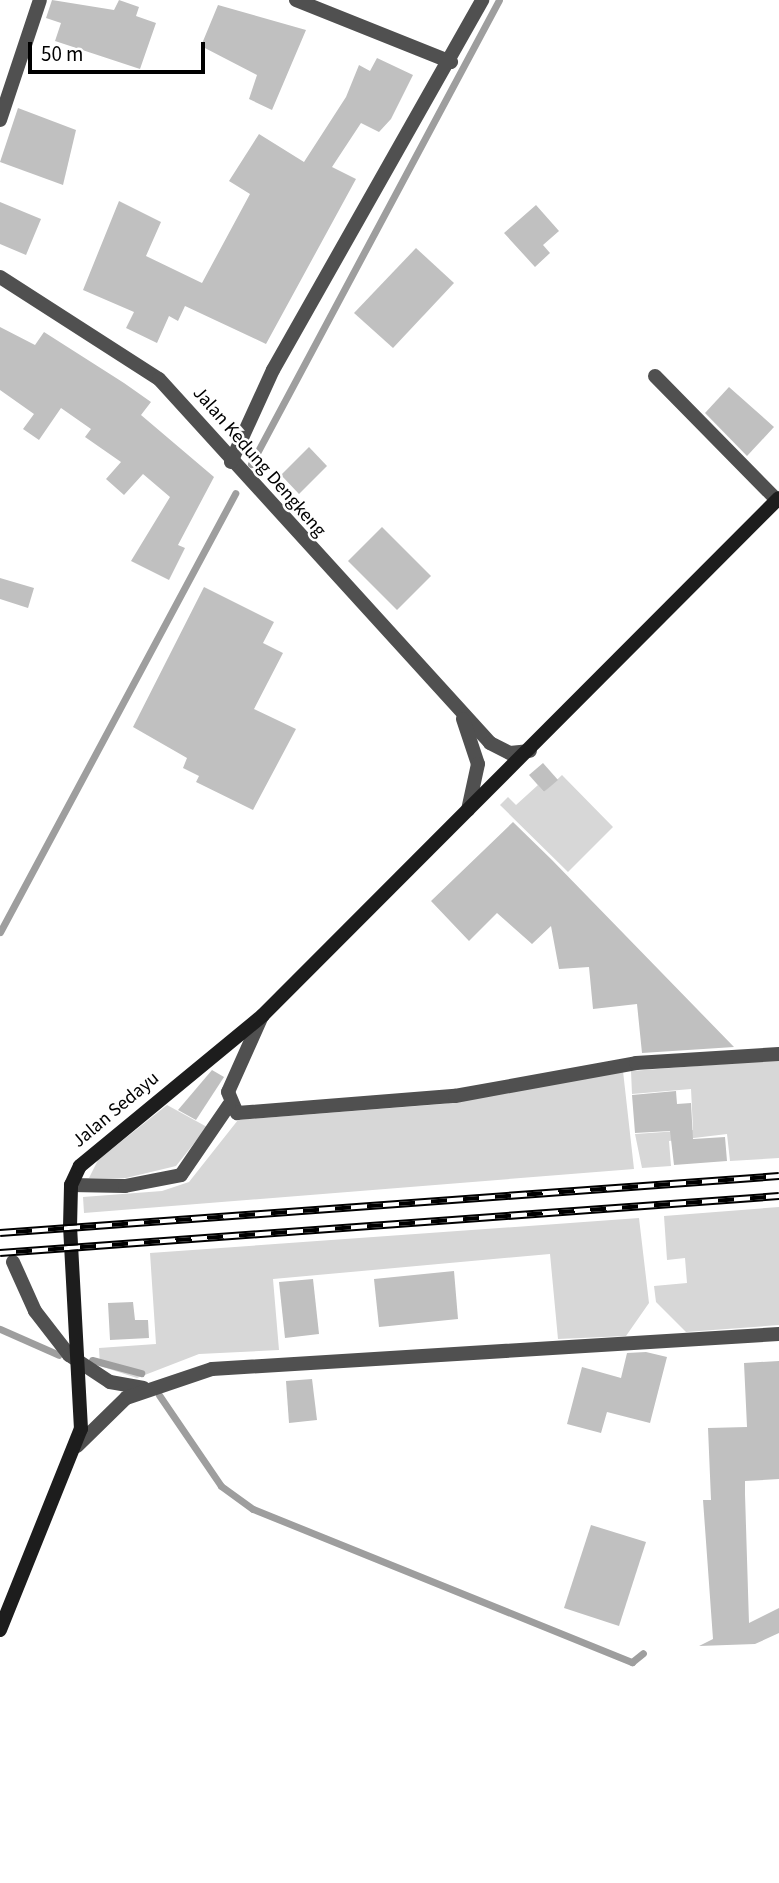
<!DOCTYPE html>
<html>
<head>
<meta charset="utf-8">
<style>
	body { margin:0 }
	#map { position:relative; width:779px; height:1883px; overflow:hidden; background:#fff; font-family:"Source Sans 3",sans-serif }
	div>[style] { position:absolute }
	[style*='--x'] { left:calc(var(--x)*1px); top:calc(var(--y)*1px); width:calc(var(--w)*1px); rotate:calc(var(--a)*1deg) }
	.green>* { inset:0; background:#d7d7d7 }
	.stream>* { height:7px; margin:-3.5px; padding:0 3.5px; transform-origin:3.5px; border-radius:3.5px; background:#9e9e9e }
	.building>* { inset:0; background:#c0c0c0 }
	.lane>* { height:14px; margin:-7px; padding:0 7px; transform-origin:7px; border-radius:7px; background:#505050 }
	.street>* { height:14px; margin:-7px; padding:0 7px; transform-origin:7px; border-radius:7px; background:#505050 }
	.secondary>* { height:14px; margin:-7px; padding:0 7px; transform-origin:7px; border-radius:7px; background:#1d1d1d }
	.rail>* { height:8px; margin-top:-4px; transform-origin:0; background:repeating-linear-gradient(90deg,#fff 0 16px,#000 0 32px); box-sizing:border-box; border-block:2px solid #000 }
	span { translate:-50% -50%; white-space:nowrap; text-align:center; line-height:1.15; -webkit-text-stroke:5px #fff; paint-order:stroke }
	.street-label { font-size:19px; color:#000 }
	.scale { position:absolute; left:28px; top:42px; width:177px; height:32px; box-sizing:border-box; border:4px solid #000; border-top:0; padding-left:9px; font-size:21px; line-height:24px; white-space:nowrap; color:#000; -webkit-text-stroke:5px #fff; paint-order:stroke }
</style>
</head>
<body>
<div id="map">
	<div class="green">
		<div style="clip-path:polygon(562px 775px,613px 827px,568px 872px,500px 805px,508px 797px,516px 805px,538px 785px,544px 792px)"></div>
		<div style="clip-path:polygon(779px 1060px,779px 1158px,730px 1161px,727px 1134px,669px 1141px,671px 1166px,642px 1168px,635px 1134px,693px 1130px,691px 1089px,632px 1094px,631px 1071px)"></div>
		<div style="clip-path:polygon(623px 1071px,634px 1169px,84px 1213px,83px 1197px,162px 1191px,189px 1182px,238px 1120px,443px 1104px)"></div>
		<div style="clip-path:polygon(167px 1105px,207px 1127px,176px 1166px,126px 1178px,89px 1178px,98px 1160px)"></div>
		<div style="clip-path:polygon(779px 1207px,779px 1325px,686px 1332px,656px 1302px,654px 1286px,687px 1283px,685px 1258px,667px 1260px,664px 1216px)"></div>
		<div style="clip-path:polygon(639px 1218px,649px 1303px,626px 1336px,558px 1339px,550px 1254px,273px 1279px,279px 1350px,199px 1354px,137px 1378px,100px 1366px,99px 1348px,156px 1344px,150px 1253px)"></div>
	</div>
	<div class="stream">
		<div style="--x:251;--y:464;--w:526;--a:-61.88"></div>
		<div style="--x:0;--y:932;--w:498;--a:-61.8"></div>
		<div style="--x:0;--y:1329;--w:64;--a:23.8"></div>
		<div style="--x:92;--y:1360;--w:51;--a:14.9"></div>
		<div style="--x:159;--y:1395;--w:110;--a:55.7"></div>
		<div style="--x:221;--y:1486;--w:39;--a:36"></div>
		<div style="--x:253;--y:1509;--w:409;--a:22"></div>
		<div style="--x:632;--y:1662;--w:14;--a:-39"></div>
	</div>
	<div class="building">
		<div style="clip-path:polygon(52px 0,114px 10px,119px 0,139px 7px,136px 16px,156px 23px,140px 69px,55px 41px,61px 23px,46px 18px)"></div>
		<div style="clip-path:polygon(218px 5px,306px 30px,272px 110px,249px 99px,257px 75px,201px 46px)"></div>
		<div style="clip-path:polygon(377px 58px,413px 75px,391px 119px,379px 132px,361px 123px,332px 167px,356px 179px,266px 344px,185px 306px,178px 321px,169px 316px,157px 343px,126px 328px,134px 312px,83px 290px,119px 201px,161px 222px,146px 256px,202px 283px,250px 194px,229px 181px,259px 134px,304px 162px,346px 97px,359px 65px,370px 71px)"></div>
		<div style="clip-path:polygon(18px 108px,76px 130px,63px 185px,0 162px)"></div>
		<div style="clip-path:polygon(0 202px,41px 219px,26px 255px,0 244px)"></div>
		<div style="clip-path:polygon(536px 205px,559px 231px,543px 245px,550px 253px,535px 267px,504px 233px)"></div>
		<div style="clip-path:polygon(416px 248px,454px 283px,393px 348px,354px 313px)"></div>
		<div style="clip-path:polygon(0 327px,35px 345px,44px 332px,124px 383px,151px 402px,141px 415px,214px 477px,178px 545px,185px 548px,169px 580px,131px 561px,170px 497px,143px 474px,124px 495px,106px 479px,121px 462px,85px 437px,91px 429px,61px 408px,39px 440px,23px 429px,34px 414px,0 390px)"></div>
		<div style="clip-path:polygon(729px 387px,774px 427px,747px 456px,705px 413px)"></div>
		<div style="clip-path:polygon(309px 447px,327px 466px,299px 494px,281px 475px)"></div>
		<div style="clip-path:polygon(382px 527px,431px 576px,397px 610px,348px 561px)"></div>
		<div style="clip-path:polygon(0 578px,34px 588px,28px 608px,0 599px)"></div>
		<div style="clip-path:polygon(204px 587px,274px 622px,263px 643px,283px 653px,254px 709px,296px 729px,253px 810px,196px 782px,199px 776px,183px 768px,187px 758px,133px 727px)"></div>
		<div style="clip-path:polygon(543px 763px,558px 780px,544px 792px,529px 775px)"></div>
		<div style="clip-path:polygon(513px 822px,552px 860px,734px 1047px,642px 1053px,637px 1004px,593px 1009px,589px 967px,559px 969px,551px 926px,532px 944px,497px 913px,469px 941px,431px 901px)"></div>
		<div style="clip-path:polygon(212px 1070px,224px 1077px,196px 1120px,178px 1110px)"></div>
		<div style="clip-path:polygon(676px 1091px,677px 1104px,691px 1103px,693px 1139px,725px 1137px,727px 1161px,674px 1165px,670px 1131px,635px 1133px,632px 1095px)"></div>
		<div style="clip-path:polygon(454px 1271px,458px 1319px,379px 1327px,374px 1279px)"></div>
		<div style="clip-path:polygon(313px 1279px,319px 1334px,285px 1338px,279px 1282px)"></div>
		<div style="clip-path:polygon(133px 1302px,135px 1320px,148px 1320px,149px 1338px,110px 1340px,108px 1303px)"></div>
		<div style="clip-path:polygon(646px 1352px,667px 1357px,650px 1423px,607px 1412px,601px 1433px,567px 1424px,582px 1367px,621px 1378px,627px 1353px)"></div>
		<div style="clip-path:polygon(779px 1361px,779px 1479px,745px 1481px,745px 1494px,749px 1623px,779px 1608px,779px 1633px,755px 1644px,699px 1646px,713px 1639px,703px 1500px,711px 1500px,708px 1428px,747px 1427px,744px 1363px)"></div>
		<div style="clip-path:polygon(312px 1379px,317px 1420px,289px 1423px,286px 1381px)"></div>
		<div style="clip-path:polygon(591px 1525px,646px 1542px,619px 1626px,564px 1608px)"></div>
	</div>
	<div class="lane">
		<div style="--x:655;--y:376;--w:174;--a:45.5"></div>
	</div>
	<div class="street">
		<div style="--x:296;--y:0;--w:167;--a:21.8"></div>
		<div style="--x:0;--y:120;--w:126;--a:-71.6"></div>
		<div style="--x:0;--y:277;--w:189;--a:32.7"></div>
		<div style="--x:159;--y:379;--w:492;--a:47.7"></div>
		<div style="--x:490;--y:743;--w:22;--a:27"></div>
		<div style="--x:510;--y:753;--w:20;--a:-6"></div>
		<div style="--x:231;--y:462;--w:101;--a:-65.5"></div>
		<div style="--x:273;--y:370;--w:425;--a:-60.5"></div>
		<div style="--x:463;--y:719;--w:47;--a:71.6"></div>
		<div style="--x:478;--y:764;--w:47;--a:102.3"></div>
		<div style="--x:262;--y:1016;--w:83;--a:114.1"></div>
		<div style="--x:228;--y:1092;--w:23;--a:67"></div>
		<div style="--x:237;--y:1113;--w:219;--a:-4.5"></div>
		<div style="--x:455;--y:1096;--w:184;--a:-10.3"></div>
		<div style="--x:636;--y:1063;--w:143;--a:-3.6"></div>
		<div style="--x:71;--y:1185;--w:54;--a:1.1"></div>
		<div style="--x:125;--y:1186;--w:57;--a:-11.1"></div>
		<div style="--x:181;--y:1175;--w:85;--a:-55.6"></div>
		<div style="--x:13;--y:1262;--w:54;--a:65.8"></div>
		<div style="--x:35;--y:1311;--w:56;--a:52.3"></div>
		<div style="--x:69;--y:1355;--w:49;--a:33.4"></div>
		<div style="--x:110;--y:1382;--w:34;--a:10"></div>
		<div style="--x:77;--y:1446;--w:69;--a:-44.4"></div>
		<div style="--x:126;--y:1398;--w:91;--a:-18.6"></div>
		<div style="--x:212;--y:1369;--w:568;--a:-3.53"></div>
	</div>
	<div class="secondary">
		<div style="--x:0;--y:1630;--w:217;--a:-68.1"></div>
		<div style="--x:81;--y:1429;--w:202;--a:-93.1"></div>
		<div style="--x:70;--y:1227;--w:42;--a:-88.6"></div>
		<div style="--x:71;--y:1185;--w:21;--a:-65"></div>
		<div style="--x:80;--y:1166;--w:237;--a:-39.5"></div>
		<div style="--x:263;--y:1015;--w:730;--a:-45.06"></div>
	</div>
	<div class="rail">
		<div style="--x:0;--y:1233;--w:781;--a:-4.18"></div>
		<div style="--x:0;--y:1253;--w:781;--a:-4.18"></div>
	</div>
	<div class="street-label">
		<span style="left:259px;top:462px;rotate:49deg">Jalan Kedung Dengkeng</span>
		<span style="left:116px;top:1110px;rotate:-40deg">Jalan Sedayu</span>
	</div>
	<div class="scale">50 m</div>
</div>
</body>
</html>
